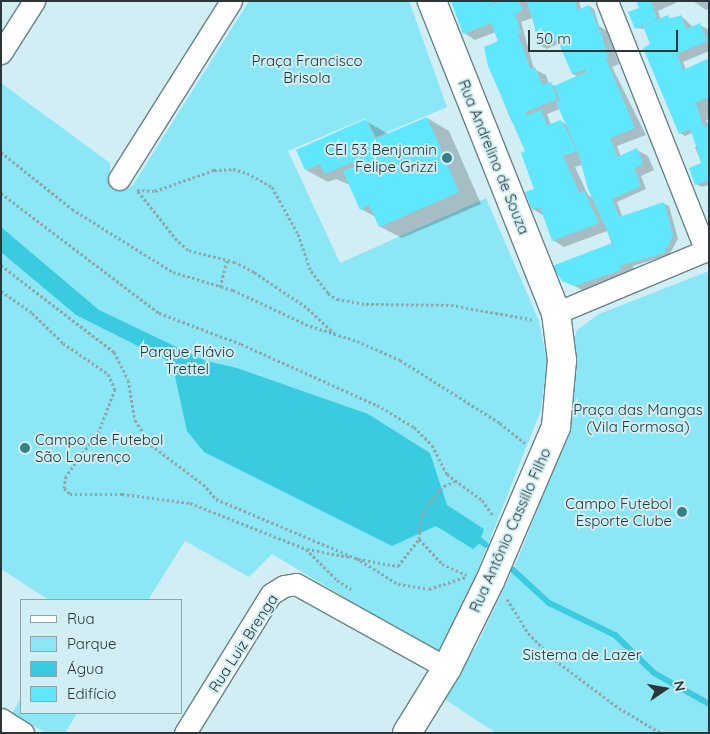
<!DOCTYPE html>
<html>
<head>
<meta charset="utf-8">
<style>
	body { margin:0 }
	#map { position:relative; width:710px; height:734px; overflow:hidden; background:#d0eef4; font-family:Quicksand,sans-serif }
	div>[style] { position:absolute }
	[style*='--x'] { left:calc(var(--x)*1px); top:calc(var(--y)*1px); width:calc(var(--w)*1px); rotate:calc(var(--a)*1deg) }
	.green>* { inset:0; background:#8be7f6 }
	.water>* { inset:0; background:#3acbe0 }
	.shadow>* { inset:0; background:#0003 }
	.stream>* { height:6px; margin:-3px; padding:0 3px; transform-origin:3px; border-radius:3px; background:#3acbe0 }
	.building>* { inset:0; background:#5fe8fd }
	.path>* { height:3px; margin-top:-1.5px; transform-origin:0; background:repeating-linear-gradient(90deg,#8fa7ab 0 2.5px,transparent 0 5px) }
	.roads { filter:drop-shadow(1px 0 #678388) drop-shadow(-1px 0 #678388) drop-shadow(0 1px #678388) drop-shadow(0 -1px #678388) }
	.street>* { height:21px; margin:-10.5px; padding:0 10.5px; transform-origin:10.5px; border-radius:10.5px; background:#fff }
	.secondary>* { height:28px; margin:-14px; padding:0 14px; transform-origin:14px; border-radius:14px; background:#fff }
	.dots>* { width:14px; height:14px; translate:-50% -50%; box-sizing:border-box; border:2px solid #d0eef4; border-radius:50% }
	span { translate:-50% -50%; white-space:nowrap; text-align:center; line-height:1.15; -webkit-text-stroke:4px #d0eef4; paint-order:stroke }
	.park-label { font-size:15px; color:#20373b }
	.poi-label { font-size:15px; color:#2a3638 }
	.right { translate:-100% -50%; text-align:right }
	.left { translate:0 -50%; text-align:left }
	.street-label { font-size:15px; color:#2a3638 }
	.frame { position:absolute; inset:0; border:2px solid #2a3638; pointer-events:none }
	.legend { position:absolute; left:20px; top:599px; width:162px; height:115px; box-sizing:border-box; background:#d0eef4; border:1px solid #8ea4a9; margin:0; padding:6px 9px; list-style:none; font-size:15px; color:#2a3638 }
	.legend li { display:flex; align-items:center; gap:10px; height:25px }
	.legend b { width:25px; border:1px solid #8ea4a9 }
	.north { position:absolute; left:640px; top:664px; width:50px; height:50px; -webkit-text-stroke:4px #d0eef4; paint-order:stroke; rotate:78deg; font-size:14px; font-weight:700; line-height:20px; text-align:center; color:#2a3638 }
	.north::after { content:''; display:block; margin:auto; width:18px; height:22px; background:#2a3638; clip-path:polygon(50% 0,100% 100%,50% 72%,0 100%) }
	.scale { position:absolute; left:528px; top:30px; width:150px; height:22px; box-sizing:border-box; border:2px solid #2a3638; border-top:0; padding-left:6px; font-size:15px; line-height:18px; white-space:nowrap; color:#2a3638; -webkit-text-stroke:4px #d0eef4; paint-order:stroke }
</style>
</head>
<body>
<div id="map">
	<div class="green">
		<div style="clip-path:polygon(249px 1px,409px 1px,447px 107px,376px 137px,366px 118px,288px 151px,340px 263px,486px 198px,539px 321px,547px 362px,541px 410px,475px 577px,439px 654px,272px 554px,249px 577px,185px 541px,148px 600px,49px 600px,1px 569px,1px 83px,110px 163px,110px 182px,116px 189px,127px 189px,133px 185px)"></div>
		<div style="clip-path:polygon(709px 271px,709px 733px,496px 733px,443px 698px,476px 647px,519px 556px,554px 467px,576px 369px,574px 339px,577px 330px,599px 314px)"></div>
		<div style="clip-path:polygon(21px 697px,21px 713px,77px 713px,65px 733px,47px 733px,12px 714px)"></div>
	</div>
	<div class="water">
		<div style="clip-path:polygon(1px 227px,99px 310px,206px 361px,237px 368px,368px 414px,430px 453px,447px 505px,484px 529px,479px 544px,473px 549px,436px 526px,392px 546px,204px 452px,187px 431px,172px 363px,76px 315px,1px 252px)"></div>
	</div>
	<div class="shadow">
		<div style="clip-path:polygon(evenodd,455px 1px,525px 1px,530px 4px,529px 1px,579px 1px,581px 9px,589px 6px,594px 9px,599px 26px,607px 31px,619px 64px,612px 67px,646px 135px,617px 146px,621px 157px,637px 150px,648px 156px,654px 170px,641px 176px,646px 189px,617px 202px,623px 218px,663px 203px,669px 206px,678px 239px,669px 255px,633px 266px,637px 280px,592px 295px,563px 280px,612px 244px,607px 231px,564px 247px,553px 240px,544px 216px,533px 209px,535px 189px,529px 151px,510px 118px,496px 81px,500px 42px,496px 32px,475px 40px,464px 33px,455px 1px,535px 17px,539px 28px,535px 30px,541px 46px,547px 49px,560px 43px,573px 74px,579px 77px,556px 86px,549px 84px,546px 75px,534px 69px,521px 22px,535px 17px,455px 1px,562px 108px,569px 126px,561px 121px,551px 125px,547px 114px,562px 108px,455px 1px,582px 165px,593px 198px,588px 195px,575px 167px,582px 165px)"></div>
		<div style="clip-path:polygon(638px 1px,680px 1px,658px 11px,661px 20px,681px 16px,694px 28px,700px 25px,709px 30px,709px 51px,683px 62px,686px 69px,709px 61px,709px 119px,706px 120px,709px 126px,709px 185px,702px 187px,696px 184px,702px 164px,695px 147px,699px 146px,692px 133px,685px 136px,680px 133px,652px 45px,645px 29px,636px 28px,642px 8px)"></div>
		<div style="clip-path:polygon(693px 1px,709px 1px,709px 9px,706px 10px)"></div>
		<div style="clip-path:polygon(427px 118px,449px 131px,481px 204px,402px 238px,379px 226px,376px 217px,361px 209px,350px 185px,336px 179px,328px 182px,306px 170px,366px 121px,388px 134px)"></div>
	</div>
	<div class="stream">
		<div style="--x:481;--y:541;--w:6;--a:39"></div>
		<div style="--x:513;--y:570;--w:49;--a:42.5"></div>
		<div style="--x:549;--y:603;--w:73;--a:25.9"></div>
		<div style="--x:615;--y:635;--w:54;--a:44.3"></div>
		<div style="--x:654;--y:673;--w:63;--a:29.4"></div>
	</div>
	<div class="building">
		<div style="clip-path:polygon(451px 1px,497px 1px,483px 8px,501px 1px,519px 1px,522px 11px,515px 14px,521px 32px,518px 34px,530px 69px,535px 67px,542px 85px,551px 82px,557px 99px,525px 112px,526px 116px,541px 110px,547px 125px,561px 120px,577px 151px,563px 156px,579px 192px,558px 200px,584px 191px,599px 223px,552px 241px,540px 207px,532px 210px,525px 192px,534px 189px,521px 153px,525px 151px,488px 66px,484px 47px,498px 41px,491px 23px,463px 34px)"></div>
		<div style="clip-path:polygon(527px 1px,575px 1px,577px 10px,589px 5px,603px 39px,608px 58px,606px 59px,635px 128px,610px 138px,617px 157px,637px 148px,643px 164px,634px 168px,641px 186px,612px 199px,619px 217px,613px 219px,664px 202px,673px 236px,664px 253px,619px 266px,621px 270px,574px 286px,562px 281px,552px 266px,612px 243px,618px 258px,613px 243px,588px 189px,578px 152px,556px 102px,560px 100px,554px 86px,586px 72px,585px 69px,572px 74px,557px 39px,540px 46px)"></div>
		<div style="clip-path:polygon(636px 1px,651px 1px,657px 19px,635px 29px,628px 12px,639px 8px)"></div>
		<div style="clip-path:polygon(668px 15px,670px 19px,681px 15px,686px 29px,700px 23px,707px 41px,677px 54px,683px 70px,707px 59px,709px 62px,709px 97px,682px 108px,696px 103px,703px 127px,709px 125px,709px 180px,695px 185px,689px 168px,701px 163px,696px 146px,690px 129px,679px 134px,643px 48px,650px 44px,643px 26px)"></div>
		<div style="clip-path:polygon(427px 117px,459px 192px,379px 227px,369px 205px,360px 210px,343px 171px,354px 167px,352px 162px,325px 174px,320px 164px,305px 170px,296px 150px,366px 119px,375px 139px)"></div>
	</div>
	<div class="path">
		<div style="--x:1;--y:152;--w:91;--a:38.8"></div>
		<div style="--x:72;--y:209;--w:119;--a:32"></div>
		<div style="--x:173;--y:272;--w:63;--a:16.7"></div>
		<div style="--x:233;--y:290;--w:85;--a:25.1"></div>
		<div style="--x:310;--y:326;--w:49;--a:17.7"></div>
		<div style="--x:357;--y:341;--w:47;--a:23.8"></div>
		<div style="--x:400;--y:360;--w:118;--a:32.2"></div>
		<div style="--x:500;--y:423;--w:32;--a:39"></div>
		<div style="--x:1;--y:193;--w:198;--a:37.2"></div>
		<div style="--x:159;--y:313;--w:88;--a:20.7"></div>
		<div style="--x:241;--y:344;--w:149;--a:24.2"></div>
		<div style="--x:377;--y:405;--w:43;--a:30.7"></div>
		<div style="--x:414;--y:427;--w:25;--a:45"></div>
		<div style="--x:432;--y:445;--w:33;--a:63"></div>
		<div style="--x:447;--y:474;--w:44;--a:36.6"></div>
		<div style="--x:482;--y:500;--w:19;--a:55"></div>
		<div style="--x:1;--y:265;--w:143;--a:37.6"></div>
		<div style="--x:114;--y:352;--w:31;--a:63"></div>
		<div style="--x:128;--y:380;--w:41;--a:80.1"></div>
		<div style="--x:135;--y:420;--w:30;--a:57"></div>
		<div style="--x:151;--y:445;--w:65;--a:36.9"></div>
		<div style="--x:203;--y:484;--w:20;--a:49"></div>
		<div style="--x:216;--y:499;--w:152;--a:22.9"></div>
		<div style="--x:356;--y:558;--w:49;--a:31.8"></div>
		<div style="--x:398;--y:584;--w:31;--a:9"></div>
		<div style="--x:429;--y:589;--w:38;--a:-18"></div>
		<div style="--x:220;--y:287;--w:28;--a:-75"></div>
		<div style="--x:1;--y:291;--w:38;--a:35"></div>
		<div style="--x:32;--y:313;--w:43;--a:44.1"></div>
		<div style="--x:63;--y:343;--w:55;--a:34.6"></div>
		<div style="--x:108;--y:374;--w:17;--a:65"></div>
		<div style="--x:115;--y:389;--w:45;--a:110.9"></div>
		<div style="--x:99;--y:431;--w:56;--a:126.3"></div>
		<div style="--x:66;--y:476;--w:12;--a:99"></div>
		<div style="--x:64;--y:488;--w:8;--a:45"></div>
		<div style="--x:70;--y:494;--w:52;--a:0"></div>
		<div style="--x:122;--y:494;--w:69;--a:7.5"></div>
		<div style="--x:190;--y:503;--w:125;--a:21.6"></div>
		<div style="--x:306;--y:549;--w:44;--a:45"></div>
		<div style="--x:337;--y:580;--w:17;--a:33"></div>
		<div style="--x:335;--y:334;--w:40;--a:-137"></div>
		<div style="--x:306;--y:307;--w:63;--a:-146.1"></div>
		<div style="--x:254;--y:272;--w:21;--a:-152"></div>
		<div style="--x:235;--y:262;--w:49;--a:-165.7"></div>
		<div style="--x:188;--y:250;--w:15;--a:-138"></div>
		<div style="--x:177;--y:240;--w:64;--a:-128.7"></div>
		<div style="--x:137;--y:190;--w:18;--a:3"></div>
		<div style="--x:155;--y:191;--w:63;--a:-19.6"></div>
		<div style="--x:214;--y:170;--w:19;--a:-3"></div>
		<div style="--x:233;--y:169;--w:15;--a:16"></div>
		<div style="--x:247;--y:173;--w:29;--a:29"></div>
		<div style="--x:272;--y:187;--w:54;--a:61"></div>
		<div style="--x:298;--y:234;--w:39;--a:71"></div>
		<div style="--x:311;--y:271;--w:28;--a:52"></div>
		<div style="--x:328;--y:293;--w:11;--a:34"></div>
		<div style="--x:337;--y:299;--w:29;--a:10"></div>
		<div style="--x:366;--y:304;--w:85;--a:0.7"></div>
		<div style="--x:451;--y:305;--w:85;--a:10.1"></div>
		<div style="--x:419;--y:539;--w:34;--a:47"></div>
		<div style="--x:442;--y:564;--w:27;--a:24"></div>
		<div style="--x:307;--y:549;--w:44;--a:10.5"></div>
		<div style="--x:358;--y:559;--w:41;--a:9.9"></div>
		<div style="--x:398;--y:566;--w:34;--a:-52"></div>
		<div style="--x:419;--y:539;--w:23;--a:-85"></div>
		<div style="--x:421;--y:516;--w:17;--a:-59"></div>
		<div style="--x:430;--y:501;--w:21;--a:-47"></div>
		<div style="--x:444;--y:486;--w:12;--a:-24"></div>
		<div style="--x:507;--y:599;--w:40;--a:58"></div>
		<div style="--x:528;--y:633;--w:38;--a:45"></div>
		<div style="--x:555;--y:660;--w:80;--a:36.9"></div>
		<div style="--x:619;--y:708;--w:49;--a:30.8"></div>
	</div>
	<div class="roads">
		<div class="street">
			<div style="--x:607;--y:1;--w:269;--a:68.4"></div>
			<div style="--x:1;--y:53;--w:62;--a:-57.6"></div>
			<div style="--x:119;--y:179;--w:210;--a:-57.8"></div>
			<div style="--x:556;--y:313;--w:166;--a:-22.7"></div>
			<div style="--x:1;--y:719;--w:26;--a:32"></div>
			<div style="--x:185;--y:733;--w:163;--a:-58.3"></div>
			<div style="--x:271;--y:594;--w:15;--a:-32"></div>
			<div style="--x:284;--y:586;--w:12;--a:-9"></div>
			<div style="--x:296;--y:584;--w:173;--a:29.1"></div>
		</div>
		<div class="secondary">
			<div style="--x:407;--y:733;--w:76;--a:-58.4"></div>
			<div style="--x:447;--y:668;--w:97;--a:-63.7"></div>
			<div style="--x:490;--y:581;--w:168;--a:-66.8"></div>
			<div style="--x:556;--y:427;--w:67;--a:-84.9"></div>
			<div style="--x:562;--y:360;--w:47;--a:-97.3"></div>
			<div style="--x:556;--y:313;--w:336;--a:-111.7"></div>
		</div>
	</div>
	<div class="dots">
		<div style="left:447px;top:158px;background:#397f8a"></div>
		<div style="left:25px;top:448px;background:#397f8a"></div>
		<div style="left:682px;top:512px;background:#397f8a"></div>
	</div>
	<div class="park-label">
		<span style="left:307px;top:69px">Praça Francisco<br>Brisola</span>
		<span style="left:187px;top:360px">Parque Flávio<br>Trettel</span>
		<span style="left:638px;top:418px">Praça das Mangas<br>(Vila Formosa)</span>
		<span style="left:582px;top:655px">Sistema de Lazer</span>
	</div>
	<div class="poi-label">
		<span class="right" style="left:437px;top:158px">CEI 53 Benjamin<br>Felipe Grizzi</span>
		<span class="left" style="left:35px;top:448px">Campo de Futebol<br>São Lourenço</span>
		<span class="right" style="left:672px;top:512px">Campo Futebol<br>Esporte Clube</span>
	</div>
	<div class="street-label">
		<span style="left:494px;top:157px;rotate:68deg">Rua Andrelino de Souza</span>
		<span style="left:510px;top:530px;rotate:-66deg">Rua Antônio Cassillo Filho</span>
		<span style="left:243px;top:643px;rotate:-57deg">Rua Luiz Brenga</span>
	</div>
	<div class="frame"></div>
	<ul class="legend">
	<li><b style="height:6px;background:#fff"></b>Rua</li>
	<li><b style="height:14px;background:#8be7f6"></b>Parque</li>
	<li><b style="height:14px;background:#3acbe0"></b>Água</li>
	<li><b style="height:14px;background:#5fe8fd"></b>Edifício</li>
	</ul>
	<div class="north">N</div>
	<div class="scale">50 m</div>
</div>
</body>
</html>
